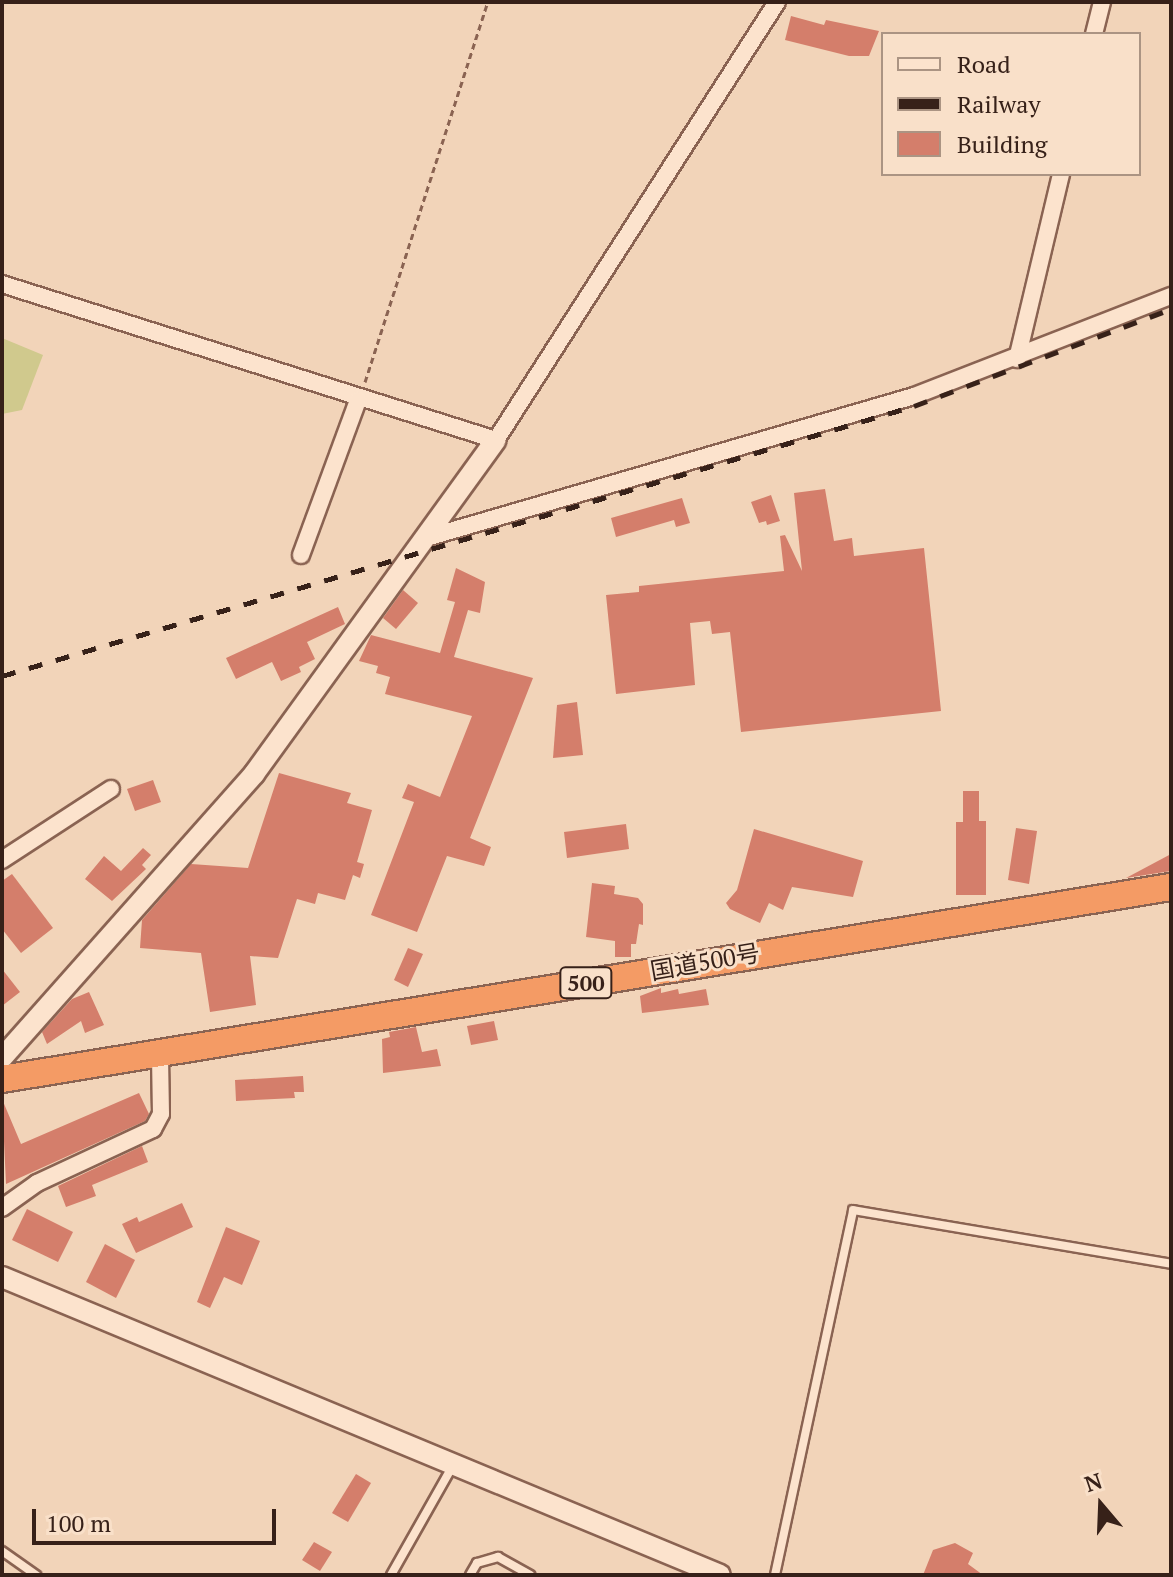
<!DOCTYPE html>
<html>
<head>
<meta charset="utf-8">
<style>
	body { margin:0 }
	#map { position:relative; width:1173px; height:1577px; overflow:hidden; background:#f2d4b9; font-family:"PT Serif","Noto Sans JP",serif }
	div>[style] { position:absolute }
	[style*='--x'] { left:calc(var(--x)*1px); top:calc(var(--y)*1px); width:calc(var(--w)*1px); rotate:calc(var(--a)*1deg) }
	.green>* { inset:0; background:#d0c98d }
	.building>* { inset:0; background:#d47e6b }
	.path>* { height:3px; margin-top:-1.5px; transform-origin:0; background:repeating-linear-gradient(90deg,#8a6352 0 6px,transparent 0 10px) }
	.roads { filter:drop-shadow(2px 0 #8a6352) drop-shadow(-2px 0 #8a6352) drop-shadow(0 2px #8a6352) drop-shadow(0 -2px #8a6352) }
	.service>* { height:8px; margin:-4px; padding:0 4px; transform-origin:4px; border-radius:4px; background:#fce3cd }
	.minor>* { height:16px; margin:-8px; padding:0 8px; transform-origin:8px; border-radius:8px; background:#fce3cd }
	.tertiary>* { height:20px; margin:-10px; padding:0 10px; transform-origin:10px; border-radius:10px; background:#fce3cd }
	.trunk>* { height:26px; margin:-13px; padding:0 13px; transform-origin:13px; border-radius:13px; background:#f49b65 }
	.rail>* { height:5px; margin-top:-2.5px; transform-origin:0; background:repeating-linear-gradient(90deg,#372119 0 14px,transparent 0 28px) }
	span { translate:-50% -50%; white-space:nowrap; text-align:center; line-height:1.15; -webkit-text-stroke:6px #f9e0c9; paint-order:stroke }
	.shield-label span { padding:2px 6px; background:#f9e0c9; border:2px solid; border-radius:6px; -webkit-text-stroke-width:0 }
	.shield-label { font-size:22px; color:#372119; font-weight:700 }
	.street-label { font-size:24px; color:#372119 }
	.frame { position:absolute; inset:0; border:4px solid #372119; pointer-events:none }
	.legend { position:absolute; left:881px; top:32px; width:260px; height:144px; box-sizing:border-box; background:#f9e0c9; border:2px solid #ab9483; margin:0; padding:10px 14px; list-style:none; font-size:24px; color:#372119 }
	.legend li { display:flex; align-items:center; gap:16px; height:40px }
	.legend b { width:40px; border:2px solid #ab9483 }
	.north { position:absolute; left:1061px; top:1465px; width:80px; height:80px; -webkit-text-stroke:6px #f9e0c9; paint-order:stroke; rotate:341deg; font-size:22px; font-weight:700; line-height:32px; text-align:center; color:#372119 }
	.north::after { content:''; display:block; margin:auto; width:28px; height:36px; background:#372119; clip-path:polygon(50% 0,100% 100%,50% 72%,0 100%) }
	.scale { position:absolute; left:32px; top:1509px; width:244px; height:36px; box-sizing:border-box; border:4px solid #372119; border-top:0; padding-left:10px; font-size:24px; line-height:28px; white-space:nowrap; color:#372119; -webkit-text-stroke:6px #f9e0c9; paint-order:stroke }
</style>
</head>
<body>
<div id="map">
	<div class="green">
		<div style="clip-path:polygon(2px 338px,43px 355px,22px 410px,2px 414px)"></div>
	</div>
	<div class="building">
		<div style="clip-path:polygon(791px 16px,824px 25px,826px 20px,879px 31px,869px 56px,849px 56px,785px 40px)"></div>
		<div style="clip-path:polygon(825px 489px,834px 541px,852px 538px,854px 556px,924px 548px,941px 711px,741px 732px,730px 632px,712px 634px,710px 621px,690px 623px,695px 685px,616px 694px,606px 595px,639px 592px,639px 586px,784px 571px,780px 536px,785px 535px,802px 571px,794px 493px)"></div>
		<div style="clip-path:polygon(771px 495px,780px 521px,767px 525px,766px 521px,759px 523px,751px 502px)"></div>
		<div style="clip-path:polygon(682px 498px,690px 523px,676px 527px,674px 520px,616px 537px,611px 518px)"></div>
		<div style="clip-path:polygon(456px 568px,485px 582px,480px 613px,468px 610px,454px 657px,533px 678px,470px 838px,491px 847px,484px 866px,447px 856px,417px 932px,371px 915px,414px 802px,402px 798px,408px 784px,440px 797px,472px 716px,385px 694px,390px 677px,376px 673px,378px 666px,359px 661px,371px 635px,440px 653px,455px 602px,447px 600px)"></div>
		<div style="clip-path:polygon(403px 590px,418px 603px,396px 629px,383px 618px)"></div>
		<div style="clip-path:polygon(338px 607px,345px 624px,307px 642px,315px 659px,299px 667px,301px 672px,281px 681px,272px 662px,236px 679px,226px 658px)"></div>
		<div style="clip-path:polygon(577px 702px,583px 755px,553px 758px,557px 705px)"></div>
		<div style="clip-path:polygon(279px 773px,351px 793px,347px 803px,372px 810px,357px 862px,364px 864px,360px 878px,353px 875px,345px 900px,318px 893px,315px 904px,297px 899px,278px 958px,250px 956px,256px 1005px,210px 1012px,201px 953px,140px 948px,142px 920px,191px 864px,248px 868px)"></div>
		<div style="clip-path:polygon(153px 780px,161px 802px,135px 811px,127px 789px)"></div>
		<div style="clip-path:polygon(963px 791px,979px 791px,979px 821px,986px 821px,986px 895px,956px 895px,956px 822px,963px 822px)"></div>
		<div style="clip-path:polygon(626px 824px,629px 849px,567px 858px,564px 832px)"></div>
		<div style="clip-path:polygon(1016px 828px,1037px 831px,1029px 884px,1008px 880px)"></div>
		<div style="clip-path:polygon(754px 829px,863px 861px,853px 897px,792px 887px,783px 910px,769px 903px,760px 923px,730px 909px,726px 903px,737px 890px)"></div>
		<div style="clip-path:polygon(143px 848px,151px 855px,142px 865px,146px 869px,112px 901px,85px 879px,104px 856px,121px 871px)"></div>
		<div style="clip-path:polygon(1171px 854px,1171px 871px,1126px 878px)"></div>
		<div style="clip-path:polygon(12px 874px,53px 928px,21px 953px,2px 929px,2px 881px)"></div>
		<div style="clip-path:polygon(592px 883px,615px 886px,614px 894px,638px 898px,643px 904px,643px 925px,639px 924px,636px 944px,631px 944px,631px 957px,615px 957px,615px 941px,586px 937px)"></div>
		<div style="clip-path:polygon(408px 948px,423px 954px,408px 987px,394px 980px)"></div>
		<div style="clip-path:polygon(2px 969px,20px 992px,2px 1006px)"></div>
		<div style="clip-path:polygon(661px 988px,661px 993px,678px 989px,679px 994px,706px 989px,709px 1005px,642px 1013px,640px 996px)"></div>
		<div style="clip-path:polygon(89px 992px,104px 1025px,85px 1033px,81px 1021px,47px 1044px,42px 1032px,72px 999px)"></div>
		<div style="clip-path:polygon(494px 1021px,498px 1040px,471px 1045px,467px 1026px)"></div>
		<div style="clip-path:polygon(416px 1027px,422px 1052px,437px 1049px,441px 1066px,383px 1073px,382px 1039px,390px 1037px,389px 1032px)"></div>
		<div style="clip-path:polygon(303px 1076px,304px 1092px,294px 1092px,295px 1098px,236px 1101px,235px 1080px)"></div>
		<div style="clip-path:polygon(139px 1093px,149px 1114px,145px 1121px,6px 1184px,2px 1099px,21px 1144px)"></div>
		<div style="clip-path:polygon(142px 1146px,148px 1162px,92px 1185px,96px 1196px,66px 1207px,58px 1186px)"></div>
		<div style="clip-path:polygon(182px 1203px,193px 1227px,136px 1253px,122px 1224px,137px 1217px,139px 1222px)"></div>
		<div style="clip-path:polygon(27px 1209px,73px 1232px,58px 1262px,12px 1240px)"></div>
		<div style="clip-path:polygon(226px 1227px,260px 1241px,242px 1285px,224px 1277px,210px 1308px,197px 1302px)"></div>
		<div style="clip-path:polygon(105px 1244px,135px 1260px,116px 1298px,86px 1282px)"></div>
		<div style="clip-path:polygon(356px 1474px,371px 1483px,348px 1522px,332px 1513px)"></div>
		<div style="clip-path:polygon(314px 1542px,332px 1552px,320px 1571px,302px 1560px)"></div>
		<div style="clip-path:polygon(955px 1543px,973px 1553px,968px 1564px,983px 1575px,923px 1575px,933px 1550px)"></div>
	</div>
	<div class="path">
		<div style="--x:365;--y:382;--w:399;--a:-72.1"></div>
	</div>
	<div class="roads">
		<div class="service">
			<div style="--x:2;--y:1551;--w:42;--a:35.2"></div>
			<div style="--x:391;--y:1575;--w:124;--a:-60.5"></div>
			<div style="--x:470;--y:1575;--w:14;--a:-60"></div>
			<div style="--x:477;--y:1563;--w:22;--a:-16"></div>
			<div style="--x:498;--y:1557;--w:37;--a:29"></div>
			<div style="--x:775;--y:1575;--w:373;--a:-77.9"></div>
			<div style="--x:853;--y:1210;--w:323;--a:9.6"></div>
		</div>
		<div class="minor">
			<div style="--x:1094;--y:34;--w:33;--a:-76"></div>
			<div style="--x:2;--y:284;--w:518;--a:17.53"></div>
			<div style="--x:496;--y:440;--w:520;--a:-57.32"></div>
			<div style="--x:1017;--y:359;--w:190;--a:-76.6"></div>
			<div style="--x:426;--y:538;--w:508;--a:-16.22"></div>
			<div style="--x:914;--y:396;--w:276;--a:-21.3"></div>
			<div style="--x:301;--y:555;--w:165;--a:-69.8"></div>
			<div style="--x:2;--y:860;--w:130;--a:-33.1"></div>
			<div style="--x:2;--y:1208;--w:43;--a:-35.5"></div>
			<div style="--x:37;--y:1183;--w:128;--a:-25"></div>
			<div style="--x:153;--y:1129;--w:17;--a:-62"></div>
			<div style="--x:161;--y:1114;--w:57;--a:-91"></div>
		</div>
		<div class="tertiary">
			<div style="--x:2;--y:1058;--w:380;--a:-48.4"></div>
			<div style="--x:254;--y:774;--w:412;--a:-54.1"></div>
			<div style="--x:2;--y:1277;--w:777;--a:22.54"></div>
		</div>
		<div class="trunk">
			<div style="--x:2;--y:1079;--w:1185;--a:-9.33"></div>
		</div>
	</div>
	<div class="rail">
		<div style="--x:2;--y:676;--w:951;--a:-16.49"></div>
		<div style="--x:914;--y:406;--w:275;--a:-20.7"></div>
	</div>
	<div class="shield-label">
		<span style="left:586px;top:983px">500</span>
	</div>
	<div class="street-label">
		<span style="left:705px;top:962px;rotate:-10deg">国道500号</span>
	</div>
	<div class="frame"></div>
	<ul class="legend">
	<li><b style="height:10px;background:#fce3cd"></b>Road</li>
	<li><b style="height:10px;background:#372119"></b>Railway</li>
	<li><b style="height:22px;background:#d47e6b"></b>Building</li>
	</ul>
	<div class="north">N</div>
	<div class="scale">100 m</div>
</div>
</body>
</html>
